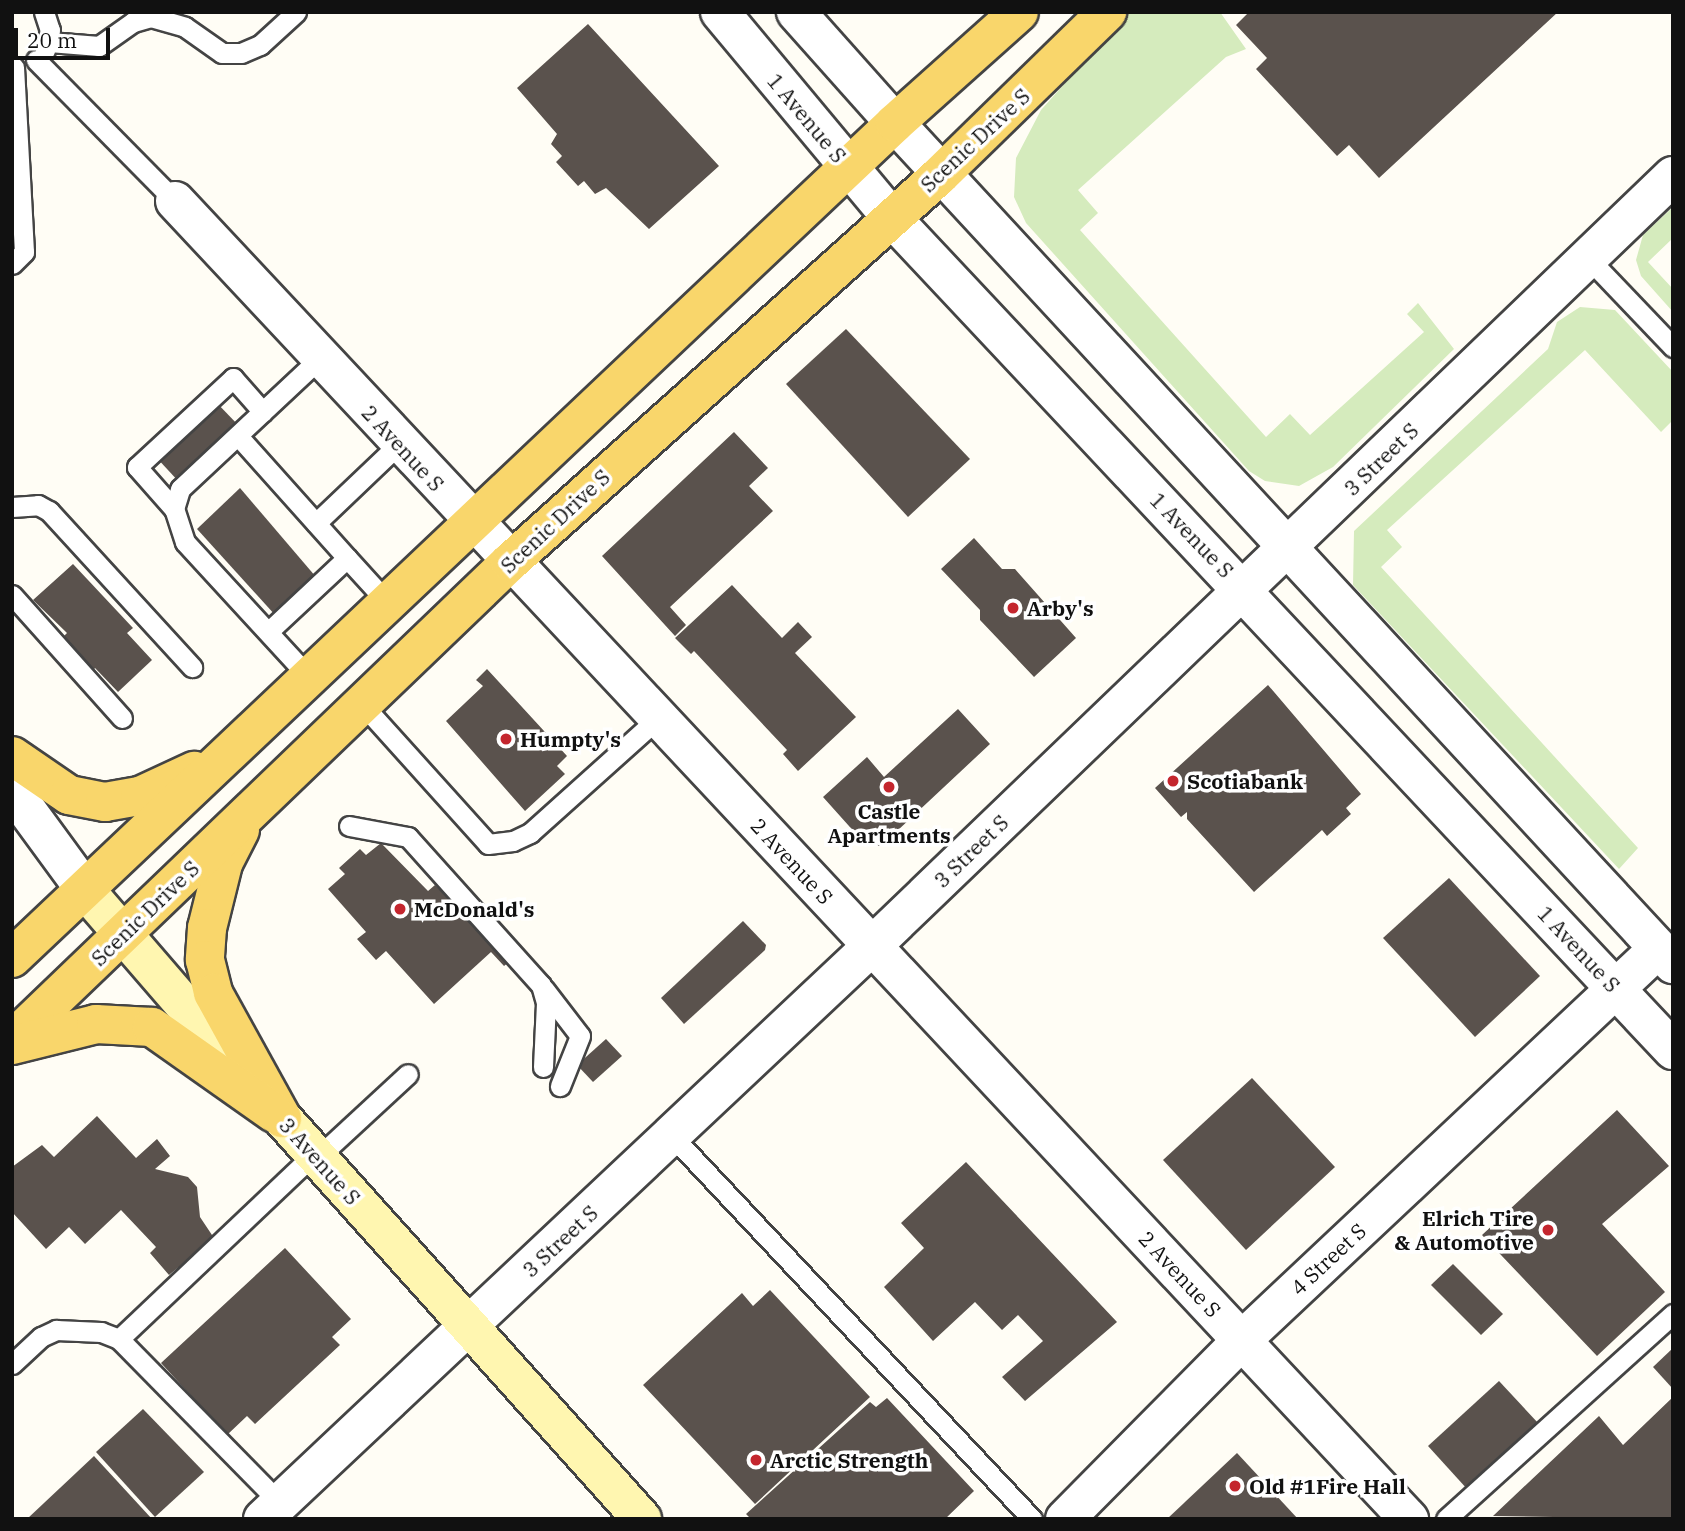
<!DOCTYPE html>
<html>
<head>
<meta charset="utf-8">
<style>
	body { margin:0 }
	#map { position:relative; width:1685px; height:1531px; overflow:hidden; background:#fffdf5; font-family:"IBM Plex Serif",serif }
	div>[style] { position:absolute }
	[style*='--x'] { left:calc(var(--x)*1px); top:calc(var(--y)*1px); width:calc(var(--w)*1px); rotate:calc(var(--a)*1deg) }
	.green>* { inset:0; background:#d5ebbd }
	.building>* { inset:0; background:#5a524d }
	.roads { filter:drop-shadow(2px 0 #444) drop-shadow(-2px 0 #444) drop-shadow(0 2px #444) drop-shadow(0 -2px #444) }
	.service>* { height:19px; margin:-9.5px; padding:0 9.5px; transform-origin:9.5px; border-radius:9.5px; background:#fff }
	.minor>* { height:38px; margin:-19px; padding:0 19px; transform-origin:19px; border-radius:19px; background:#fff }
	.tertiary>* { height:38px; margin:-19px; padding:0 19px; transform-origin:19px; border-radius:19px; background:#fff }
	.secondary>* { height:38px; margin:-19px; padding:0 19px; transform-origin:19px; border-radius:19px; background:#fff6b0 }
	.primary>* { height:38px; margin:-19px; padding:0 19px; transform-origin:19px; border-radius:19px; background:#f9d66b }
	.dots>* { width:19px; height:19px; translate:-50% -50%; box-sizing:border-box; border:4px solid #fff; border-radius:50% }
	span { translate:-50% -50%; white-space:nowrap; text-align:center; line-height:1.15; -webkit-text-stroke:7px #fff; paint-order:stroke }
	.street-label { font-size:21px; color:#111 }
	.poi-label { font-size:21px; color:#111; font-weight:700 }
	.left { translate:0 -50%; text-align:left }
	.right { translate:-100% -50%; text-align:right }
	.frame { position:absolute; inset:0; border:14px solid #111; pointer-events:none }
	.scale { position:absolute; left:14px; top:28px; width:96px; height:32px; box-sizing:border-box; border:4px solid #111; border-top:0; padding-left:9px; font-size:21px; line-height:24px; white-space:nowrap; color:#111; -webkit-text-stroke:5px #fff; paint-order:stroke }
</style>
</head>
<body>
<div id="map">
	<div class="green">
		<div style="clip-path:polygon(1129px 12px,1220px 12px,1246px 49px,1226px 57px,1078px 190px,1098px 213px,1080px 230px,1266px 437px,1290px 414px,1310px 435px,1424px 332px,1407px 314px,1418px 303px,1454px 349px,1333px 467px,1299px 486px,1265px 481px,1249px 471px,1026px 223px,1014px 197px,1016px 158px,1041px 110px)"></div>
		<div style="clip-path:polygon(1673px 207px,1673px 238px,1648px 262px,1673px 289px,1673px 312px,1641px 276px,1636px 260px,1643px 235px)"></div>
		<div style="clip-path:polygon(1580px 307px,1615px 310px,1673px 372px,1673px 420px,1661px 432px,1585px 350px,1387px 530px,1402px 547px,1381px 567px,1638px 848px,1619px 869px,1353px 585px,1354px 531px,1548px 349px,1557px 322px)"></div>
	</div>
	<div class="building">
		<div style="clip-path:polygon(1249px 12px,1558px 12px,1379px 178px,1349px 145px,1337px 156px,1256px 69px,1267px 58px,1236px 25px)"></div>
		<div style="clip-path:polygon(588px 24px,719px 166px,649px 229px,606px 188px,595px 194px,584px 181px,578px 186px,556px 162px,562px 156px,551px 144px,557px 134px,517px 88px)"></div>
		<div style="clip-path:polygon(846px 329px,970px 459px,908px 517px,786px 384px)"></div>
		<div style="clip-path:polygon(214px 400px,241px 428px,180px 483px,155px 456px)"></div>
		<div style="clip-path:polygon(734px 432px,768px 468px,749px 486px,773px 511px,670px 607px,686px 625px,675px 636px,602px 556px)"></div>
		<div style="clip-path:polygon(240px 488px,316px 577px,276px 616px,197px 529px)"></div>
		<div style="clip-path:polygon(974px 538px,1002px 569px,1015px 569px,1076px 638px,1034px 677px,980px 620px,980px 610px,941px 569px)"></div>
		<div style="clip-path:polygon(73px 564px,133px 628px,127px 633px,152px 660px,118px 692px,95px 668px,92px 672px,63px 637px,67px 633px,33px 600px)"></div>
		<div style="clip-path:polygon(732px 585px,782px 638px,798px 622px,812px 637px,795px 653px,856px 717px,798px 771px,783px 754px,787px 750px,694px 651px,691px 654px,675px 638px)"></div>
		<div style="clip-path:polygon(487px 669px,567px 756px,557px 766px,565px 774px,525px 811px,446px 721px,483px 686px,476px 680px)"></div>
		<div style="clip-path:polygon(1268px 685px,1361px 794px,1346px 808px,1351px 814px,1327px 836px,1322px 830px,1254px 892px,1187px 819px,1187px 812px,1181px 817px,1155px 788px)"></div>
		<div style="clip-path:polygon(958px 709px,990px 744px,881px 846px,866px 845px,823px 797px,867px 757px,884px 777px)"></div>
		<div style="clip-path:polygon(381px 843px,428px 891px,435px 885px,509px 962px,504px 966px,491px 952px,434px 1004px,386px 951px,376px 960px,357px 939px,366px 932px,328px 889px,345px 874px,339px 868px,360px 849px,366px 855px)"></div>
		<div style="clip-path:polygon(1449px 878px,1540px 976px,1475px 1037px,1383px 938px)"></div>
		<div style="clip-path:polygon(743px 921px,766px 945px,765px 950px,684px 1024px,661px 998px)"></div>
		<div style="clip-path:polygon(606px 1039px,622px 1056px,593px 1082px,577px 1065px)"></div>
		<div style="clip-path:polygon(1252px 1078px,1335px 1167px,1246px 1250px,1163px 1160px)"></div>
		<div style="clip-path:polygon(1617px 1110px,1669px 1166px,1602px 1224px,1665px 1292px,1597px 1356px,1482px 1235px)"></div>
		<div style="clip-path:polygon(97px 1116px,136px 1158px,157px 1139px,170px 1156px,155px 1169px,188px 1177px,197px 1187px,200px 1217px,214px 1238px,169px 1275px,150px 1253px,156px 1247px,121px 1210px,85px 1244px,69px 1227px,46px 1249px,12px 1212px,12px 1167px,42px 1145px,54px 1157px)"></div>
		<div style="clip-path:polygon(966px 1162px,1117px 1322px,1025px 1401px,1002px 1377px,1043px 1341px,1018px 1315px,1002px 1330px,975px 1302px,933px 1341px,884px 1287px,924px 1248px,901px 1223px)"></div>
		<div style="clip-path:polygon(285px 1248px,351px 1319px,332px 1337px,340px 1345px,255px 1424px,247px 1416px,227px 1435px,161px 1363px)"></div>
		<div style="clip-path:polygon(1453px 1264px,1503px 1314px,1481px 1335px,1431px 1285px)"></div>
		<div style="clip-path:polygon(770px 1290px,870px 1397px,755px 1504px,643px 1385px,742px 1293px,753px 1306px)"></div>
		<div style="clip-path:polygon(1673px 1348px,1673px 1389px,1653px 1367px)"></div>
		<div style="clip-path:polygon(1499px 1381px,1539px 1424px,1468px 1490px,1428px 1446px)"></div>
		<div style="clip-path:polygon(1673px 1397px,1673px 1519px,1493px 1516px,1599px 1416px,1623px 1445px)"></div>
		<div style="clip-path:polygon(887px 1398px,974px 1491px,945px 1519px,751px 1519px,746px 1514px,870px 1402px,876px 1407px)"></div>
		<div style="clip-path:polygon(143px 1409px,204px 1472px,155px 1517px,96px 1452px)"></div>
		<div style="clip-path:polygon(1237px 1453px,1298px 1519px,1167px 1519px)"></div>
		<div style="clip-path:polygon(94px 1456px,152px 1519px,27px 1519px)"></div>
	</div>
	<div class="roads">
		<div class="service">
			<div style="--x:44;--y:12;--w:19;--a:72"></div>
			<div style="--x:50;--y:30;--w:21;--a:104"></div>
			<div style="--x:49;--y:42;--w:50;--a:4.6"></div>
			<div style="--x:99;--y:46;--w:42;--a:-35.2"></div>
			<div style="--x:133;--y:22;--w:19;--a:-16"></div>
			<div style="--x:151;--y:17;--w:35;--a:16"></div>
			<div style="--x:185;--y:27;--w:45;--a:35.1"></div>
			<div style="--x:222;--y:53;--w:19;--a:0"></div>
			<div style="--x:241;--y:53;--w:21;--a:-23"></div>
			<div style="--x:260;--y:45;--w:49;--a:-42.5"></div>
			<div style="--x:36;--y:60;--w:198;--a:45.4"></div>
			<div style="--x:1589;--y:259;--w:122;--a:46.3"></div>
			<div style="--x:12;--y:264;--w:17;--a:-45"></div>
			<div style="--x:24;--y:252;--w:185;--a:-93.1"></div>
			<div style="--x:238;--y:436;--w:164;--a:48.2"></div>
			<div style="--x:347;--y:558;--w:107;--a:136.9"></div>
			<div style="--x:12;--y:507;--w:26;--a:-4"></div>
			<div style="--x:38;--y:505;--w:13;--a:29"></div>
			<div style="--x:49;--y:511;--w:212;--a:47.5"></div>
			<div style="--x:174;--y:509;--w:56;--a:-131.4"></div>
			<div style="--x:137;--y:467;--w:131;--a:-42.8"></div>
			<div style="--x:233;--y:378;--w:45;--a:48.6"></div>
			<div style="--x:316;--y:523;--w:115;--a:-43.6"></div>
			<div style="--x:347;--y:558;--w:59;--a:47.7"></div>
			<div style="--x:12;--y:595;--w:165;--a:48.2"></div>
			<div style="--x:309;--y:677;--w:183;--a:-132.6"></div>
			<div style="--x:185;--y:542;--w:35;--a:-108"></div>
			<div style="--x:174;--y:509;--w:21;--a:-73"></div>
			<div style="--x:180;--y:489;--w:192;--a:-43.1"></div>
			<div style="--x:362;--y:704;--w:188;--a:48"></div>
			<div style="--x:488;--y:844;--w:25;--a:-7"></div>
			<div style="--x:513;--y:841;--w:19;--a:-25"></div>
			<div style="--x:530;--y:833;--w:172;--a:-41.9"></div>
			<div style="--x:349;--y:826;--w:60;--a:10.6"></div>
			<div style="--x:408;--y:837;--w:199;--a:48.1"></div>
			<div style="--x:541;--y:985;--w:19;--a:74"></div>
			<div style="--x:546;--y:1003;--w:64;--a:92.7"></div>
			<div style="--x:544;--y:989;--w:59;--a:52.5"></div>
			<div style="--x:580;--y:1036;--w:54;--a:111.8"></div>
			<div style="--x:672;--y:1136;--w:526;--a:46.77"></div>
			<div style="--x:318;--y:1157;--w:122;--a:-42.7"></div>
			<div style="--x:119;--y:1339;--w:269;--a:-43.5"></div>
			<div style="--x:12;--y:1364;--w:40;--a:-43"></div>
			<div style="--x:41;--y:1337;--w:17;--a:-25"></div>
			<div style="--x:56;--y:1330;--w:45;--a:2.5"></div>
			<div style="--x:101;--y:1332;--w:19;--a:21"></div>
			<div style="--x:119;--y:1339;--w:230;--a:45.5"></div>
			<div style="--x:1446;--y:1519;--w:306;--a:-42.1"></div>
		</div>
		<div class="minor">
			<div style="--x:796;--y:12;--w:149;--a:48.3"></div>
			<div style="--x:175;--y:201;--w:1806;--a:46.89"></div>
			<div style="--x:12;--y:790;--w:125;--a:53.8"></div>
			<div style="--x:263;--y:1519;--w:836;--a:-43.26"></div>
			<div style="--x:872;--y:946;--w:1111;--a:-43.87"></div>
			<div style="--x:1065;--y:1519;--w:252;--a:-45.3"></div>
			<div style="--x:1242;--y:1340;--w:571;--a:-43.23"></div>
		</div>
		<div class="tertiary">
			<div style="--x:720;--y:12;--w:266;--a:50.2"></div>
			<div style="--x:890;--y:216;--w:1144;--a:46.81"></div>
			<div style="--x:895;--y:123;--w:1146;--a:47.23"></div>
		</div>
		<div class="secondary">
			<div style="--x:86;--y:891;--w:300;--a:49.2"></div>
			<div style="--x:282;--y:1118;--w:539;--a:48.08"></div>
		</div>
		<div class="primary">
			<div style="--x:12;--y:756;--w:69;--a:34.4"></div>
			<div style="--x:69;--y:795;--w:37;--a:11"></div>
			<div style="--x:105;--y:802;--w:36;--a:-10"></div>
			<div style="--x:140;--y:796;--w:60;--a:-24.8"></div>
			<div style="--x:240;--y:830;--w:38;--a:117"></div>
			<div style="--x:223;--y:864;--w:66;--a:104"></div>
			<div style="--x:207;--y:928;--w:32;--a:94"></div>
			<div style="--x:205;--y:960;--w:34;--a:76"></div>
			<div style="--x:213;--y:993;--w:143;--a:61.1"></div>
			<div style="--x:12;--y:958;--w:1215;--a:-43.4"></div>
			<div style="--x:895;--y:123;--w:166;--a:-41.8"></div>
			<div style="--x:12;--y:1040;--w:690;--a:-43.83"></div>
			<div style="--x:510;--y:562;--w:577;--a:-41.98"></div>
			<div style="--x:939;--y:176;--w:235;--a:-44.3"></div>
			<div style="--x:12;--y:1045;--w:87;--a:-14"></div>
			<div style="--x:96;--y:1024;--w:56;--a:3.1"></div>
			<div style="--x:152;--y:1027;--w:149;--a:35.2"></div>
		</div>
	</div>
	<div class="dots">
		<div style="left:1013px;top:608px;background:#c4262e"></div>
		<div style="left:506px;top:739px;background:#c4262e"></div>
		<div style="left:1173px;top:781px;background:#c4262e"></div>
		<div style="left:889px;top:787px;background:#c4262e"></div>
		<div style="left:400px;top:909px;background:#c4262e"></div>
		<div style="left:1548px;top:1230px;background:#c4262e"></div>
		<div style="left:756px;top:1460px;background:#c4262e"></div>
		<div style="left:1235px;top:1486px;background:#c4262e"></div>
	</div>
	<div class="street-label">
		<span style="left:807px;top:118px;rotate:50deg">1 Avenue S</span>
		<span style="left:975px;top:140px;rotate:-43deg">Scenic Drive S</span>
		<span style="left:403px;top:448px;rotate:47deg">2 Avenue S</span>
		<span style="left:1381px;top:459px;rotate:-44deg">3 Street S</span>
		<span style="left:555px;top:521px;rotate:-43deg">Scenic Drive S</span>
		<span style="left:1192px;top:535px;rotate:46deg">1 Avenue S</span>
		<span style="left:971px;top:851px;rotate:-44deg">3 Street S</span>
		<span style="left:792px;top:861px;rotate:47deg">2 Avenue S</span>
		<span style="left:145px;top:913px;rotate:-44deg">Scenic Drive S</span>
		<span style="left:1579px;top:949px;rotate:47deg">1 Avenue S</span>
		<span style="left:320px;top:1161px;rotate:48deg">3 Avenue S</span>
		<span style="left:560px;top:1241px;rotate:-43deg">3 Street S</span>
		<span style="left:1328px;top:1259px;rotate:-43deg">4 Street S</span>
		<span style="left:1180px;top:1274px;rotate:47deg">2 Avenue S</span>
	</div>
	<div class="poi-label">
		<span class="left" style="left:1027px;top:608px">Arby's</span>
		<span class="left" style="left:520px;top:739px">Humpty's</span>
		<span class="left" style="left:1187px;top:781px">Scotiabank</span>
		<span style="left:889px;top:823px">Castle<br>Apartments</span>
		<span class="left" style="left:414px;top:909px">McDonald's</span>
		<span class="right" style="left:1534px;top:1230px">Elrich Tire<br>&amp; Automotive</span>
		<span class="left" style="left:770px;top:1460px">Arctic Strength</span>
		<span class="left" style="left:1249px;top:1486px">Old #1Fire Hall</span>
	</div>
	<div class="frame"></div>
	<div class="scale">20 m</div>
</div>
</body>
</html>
